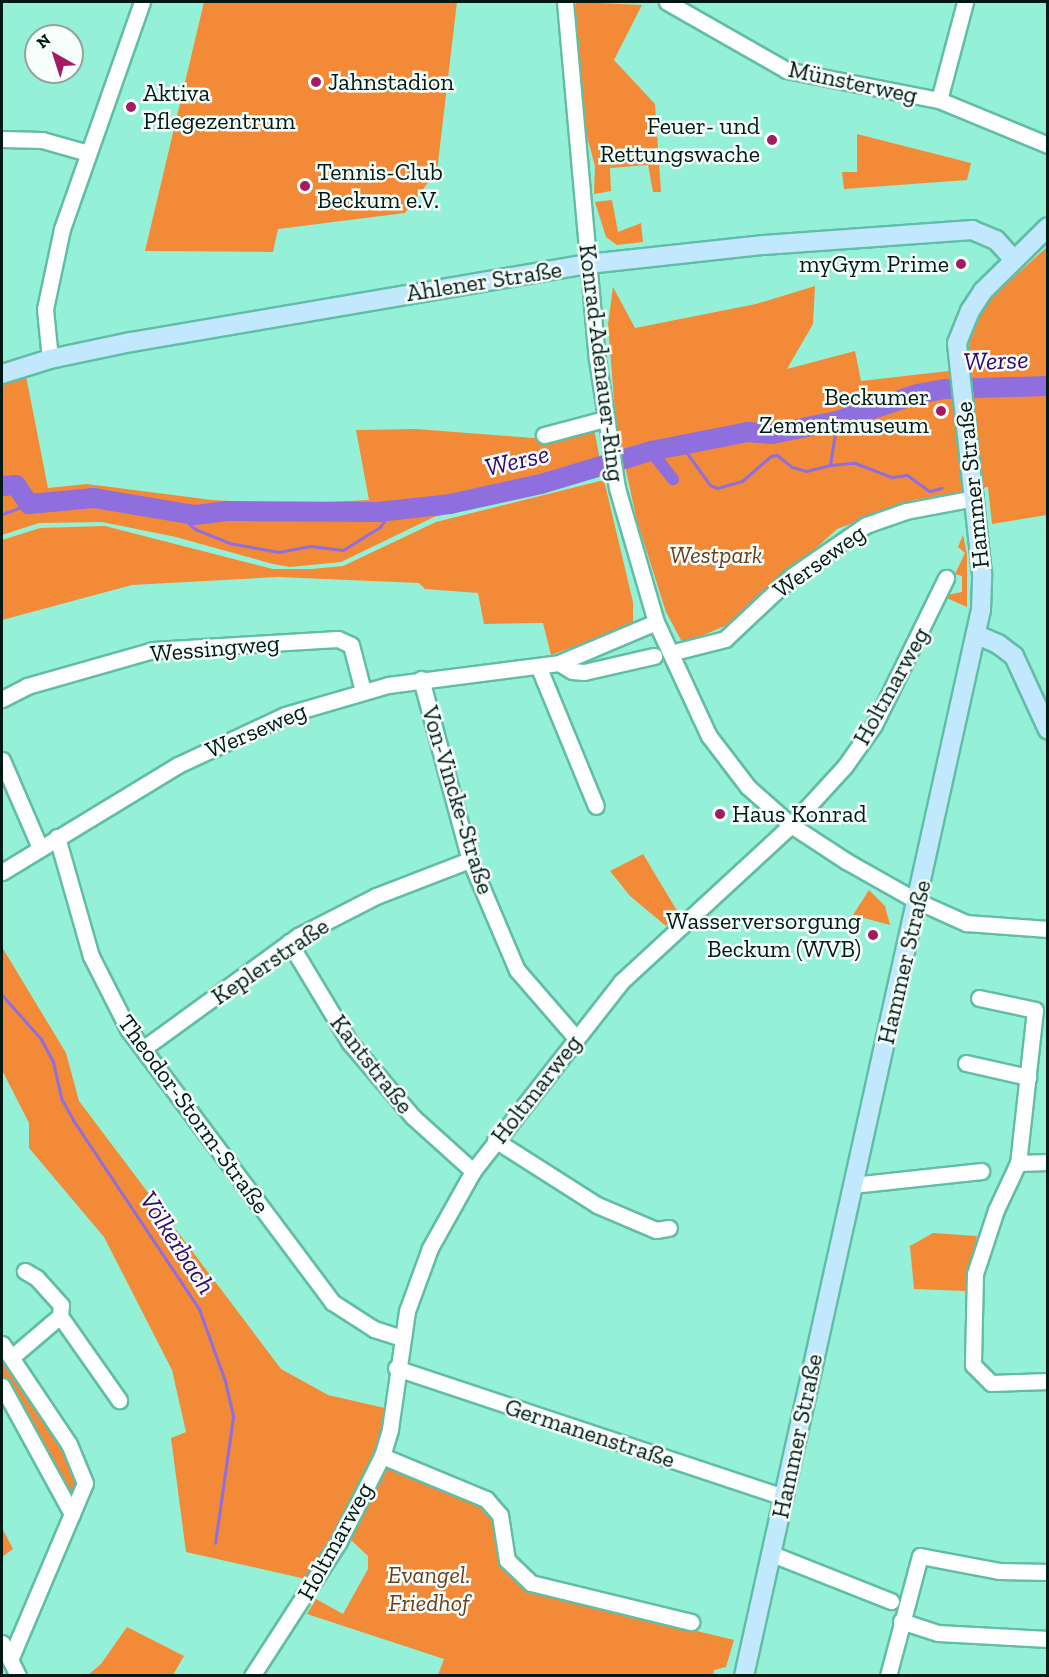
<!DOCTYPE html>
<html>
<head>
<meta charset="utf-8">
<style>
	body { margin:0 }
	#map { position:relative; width:1049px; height:1677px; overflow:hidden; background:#94f1d8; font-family:"Zilla Slab",serif }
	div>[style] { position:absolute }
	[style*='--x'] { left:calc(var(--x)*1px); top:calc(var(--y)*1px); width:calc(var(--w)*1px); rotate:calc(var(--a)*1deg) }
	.green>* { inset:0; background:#f38a37 }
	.stream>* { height:3px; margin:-1.5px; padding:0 1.5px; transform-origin:1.5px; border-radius:1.5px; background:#8f6ede }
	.canal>* { height:12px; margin:-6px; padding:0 6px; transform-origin:6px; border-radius:6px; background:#8f6ede }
	.river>* { height:20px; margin:-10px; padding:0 10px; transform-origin:10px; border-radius:10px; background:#8f6ede }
	.roads { filter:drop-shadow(2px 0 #61bda6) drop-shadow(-2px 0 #61bda6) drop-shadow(0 2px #61bda6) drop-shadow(0 -2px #61bda6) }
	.minor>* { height:15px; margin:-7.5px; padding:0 7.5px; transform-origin:7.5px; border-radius:7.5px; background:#fff }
	.major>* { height:18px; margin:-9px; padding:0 9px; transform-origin:9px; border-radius:9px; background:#c2e8fe }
	.dots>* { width:16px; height:16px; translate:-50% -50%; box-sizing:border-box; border:3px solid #f6fffc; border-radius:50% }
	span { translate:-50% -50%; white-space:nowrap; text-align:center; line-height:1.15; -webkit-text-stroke:5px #f6fffc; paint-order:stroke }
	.poi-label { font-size:24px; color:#001912 }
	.left { translate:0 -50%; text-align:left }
	.right { translate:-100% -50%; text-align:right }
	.street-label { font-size:24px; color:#001912 }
	.park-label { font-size:24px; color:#6b3e1d; font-style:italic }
	.water-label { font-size:26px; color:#36056f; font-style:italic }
	.frame { position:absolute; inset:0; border:3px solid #001912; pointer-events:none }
	.north { position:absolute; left:24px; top:24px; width:60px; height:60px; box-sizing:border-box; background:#f6fffc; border:2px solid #94a39e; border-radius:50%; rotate:321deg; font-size:16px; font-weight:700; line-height:24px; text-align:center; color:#001912 }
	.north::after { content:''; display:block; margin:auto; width:21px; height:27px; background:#a51b63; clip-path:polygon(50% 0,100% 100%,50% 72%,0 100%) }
</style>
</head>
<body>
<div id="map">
	<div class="green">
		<div style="clip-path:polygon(204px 2px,457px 2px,437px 171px,405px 213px,278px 229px,273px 252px,145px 251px)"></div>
		<div style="clip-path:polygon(576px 2px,642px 5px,614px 60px,655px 104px,661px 192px,653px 192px,648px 165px,610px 168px,611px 191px,594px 194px,595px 166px,585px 129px,575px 42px)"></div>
		<div style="clip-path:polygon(857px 134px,971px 163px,967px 180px,844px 189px,842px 172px,857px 172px)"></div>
		<div style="clip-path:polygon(612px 200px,618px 232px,641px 223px,643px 242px,617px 245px,606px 237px,595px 202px)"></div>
		<div style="clip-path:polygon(1047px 247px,1047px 515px,992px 524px,988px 487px,914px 500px,837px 529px,736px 621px,683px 644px,666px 612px,637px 521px,616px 425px,608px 325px,613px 287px,635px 328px,756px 304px,815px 286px,813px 324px,787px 369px,855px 351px,861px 381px,966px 369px,971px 331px,986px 302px)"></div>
		<div style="clip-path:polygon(26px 376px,48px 488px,87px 484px,212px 500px,287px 504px,369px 500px,356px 430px,416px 429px,546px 439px,594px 429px,603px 475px,434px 517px,341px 562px,290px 567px,273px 564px,176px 537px,102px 522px,39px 523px,2px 535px,2px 384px)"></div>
		<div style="clip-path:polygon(604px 480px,633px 602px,633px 625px,551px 655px,543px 623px,484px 624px,478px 593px,425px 589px,419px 583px,278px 577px,132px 585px,2px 620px,2px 540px,40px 528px,105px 526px,273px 569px,312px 569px,343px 566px,436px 522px)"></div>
		<div style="clip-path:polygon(963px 535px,967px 554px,967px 607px,942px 596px,962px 592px,962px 576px,955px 574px,965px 553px,958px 547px)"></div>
		<div style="clip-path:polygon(643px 854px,679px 914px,666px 926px,630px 896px,610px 871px)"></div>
		<div style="clip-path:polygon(869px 890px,885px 906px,890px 925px,853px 915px)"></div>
		<div style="clip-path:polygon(2px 947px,66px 1053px,79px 1101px,281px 1369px,328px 1395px,389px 1409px,378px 1457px,310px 1580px,186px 1552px,171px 1438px,186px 1432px,172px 1370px,104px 1237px,29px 1148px,29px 1123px,2px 1070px)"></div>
		<div style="clip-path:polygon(933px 1233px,977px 1236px,965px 1291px,914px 1289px,910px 1246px)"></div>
		<div style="clip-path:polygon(2px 1351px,31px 1389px,81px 1481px,72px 1503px,2px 1382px)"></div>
		<div style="clip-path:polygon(385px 1463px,485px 1502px,492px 1512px,500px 1550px,531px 1591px,734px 1640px,726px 1667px,714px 1670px,713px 1675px,438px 1675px,444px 1659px,307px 1614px,316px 1599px,343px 1614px,368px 1569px,368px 1556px,350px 1539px)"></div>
		<div style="clip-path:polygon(2px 1528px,13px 1549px,2px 1557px)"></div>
		<div style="clip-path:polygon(127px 1627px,184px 1656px,173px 1675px,88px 1675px,101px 1664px)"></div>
	</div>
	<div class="stream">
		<div style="--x:681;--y:445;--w:49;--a:54.1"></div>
		<div style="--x:710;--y:485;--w:8;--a:23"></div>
		<div style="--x:717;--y:488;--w:26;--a:-16"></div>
		<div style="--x:742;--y:481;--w:38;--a:-41"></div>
		<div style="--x:771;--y:456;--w:6;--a:-9"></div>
		<div style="--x:777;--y:455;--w:19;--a:39"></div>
		<div style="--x:792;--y:467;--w:15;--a:16"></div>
		<div style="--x:806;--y:471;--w:25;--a:-14"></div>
		<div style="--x:830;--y:465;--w:45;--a:-81"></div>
		<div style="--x:830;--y:465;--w:25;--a:-5"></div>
		<div style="--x:855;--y:463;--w:40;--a:21"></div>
		<div style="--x:892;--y:477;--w:15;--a:-8"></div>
		<div style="--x:907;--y:475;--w:27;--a:36"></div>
		<div style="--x:929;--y:491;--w:13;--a:-13"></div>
		<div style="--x:176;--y:512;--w:25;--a:42"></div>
		<div style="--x:195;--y:529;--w:37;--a:22"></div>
		<div style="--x:229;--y:543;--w:51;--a:10.2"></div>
		<div style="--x:279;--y:552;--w:33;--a:-11"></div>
		<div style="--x:311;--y:546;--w:32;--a:7"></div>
		<div style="--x:343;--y:550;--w:44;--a:-31.9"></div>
		<div style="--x:380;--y:527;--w:19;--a:-55"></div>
		<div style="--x:2;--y:514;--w:29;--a:-20"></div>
		<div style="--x:2;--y:995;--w:59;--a:48.4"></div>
		<div style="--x:41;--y:1039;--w:26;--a:62"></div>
		<div style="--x:53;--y:1062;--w:37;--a:77"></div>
		<div style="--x:61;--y:1098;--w:25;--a:61"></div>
		<div style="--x:73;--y:1120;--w:227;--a:56.3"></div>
		<div style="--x:199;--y:1309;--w:77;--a:70.1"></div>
		<div style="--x:225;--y:1381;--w:37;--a:77"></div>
		<div style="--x:233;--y:1417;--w:127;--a:98.1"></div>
	</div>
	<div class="canal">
		<div style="--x:651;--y:451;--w:36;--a:52"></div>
	</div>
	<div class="river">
		<div style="--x:2;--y:486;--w:14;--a:-4"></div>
		<div style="--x:16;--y:485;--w:23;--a:56"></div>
		<div style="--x:29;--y:504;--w:65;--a:-5.3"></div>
		<div style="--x:94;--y:498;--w:102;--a:9.6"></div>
		<div style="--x:195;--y:515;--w:32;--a:-7"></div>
		<div style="--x:227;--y:511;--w:151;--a:0.4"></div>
		<div style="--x:378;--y:512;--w:72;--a:-6.3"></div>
		<div style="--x:450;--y:504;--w:93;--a:-12.4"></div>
		<div style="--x:541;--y:484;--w:115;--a:-16.7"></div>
		<div style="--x:651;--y:451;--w:99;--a:-11.1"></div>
		<div style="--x:748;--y:432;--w:24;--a:5"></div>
		<div style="--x:772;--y:434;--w:66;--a:-11.3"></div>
		<div style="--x:837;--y:421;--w:84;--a:-18.6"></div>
		<div style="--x:917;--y:394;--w:29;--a:-10"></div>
		<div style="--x:946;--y:389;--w:102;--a:-1.7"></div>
	</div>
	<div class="roads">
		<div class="minor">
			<div style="--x:565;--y:2;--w:358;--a:84.9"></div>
			<div style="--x:597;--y:359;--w:131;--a:81.2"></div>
			<div style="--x:617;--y:488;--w:140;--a:73.8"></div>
			<div style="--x:656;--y:622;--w:126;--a:65.1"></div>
			<div style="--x:709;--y:736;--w:64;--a:52.6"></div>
			<div style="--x:748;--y:787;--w:57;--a:41.5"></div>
			<div style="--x:791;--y:825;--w:66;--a:33.2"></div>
			<div style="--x:846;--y:861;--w:81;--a:29.4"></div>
			<div style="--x:917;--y:901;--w:54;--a:24.2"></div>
			<div style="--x:966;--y:923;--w:82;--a:4.2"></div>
			<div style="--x:667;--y:2;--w:137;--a:29.7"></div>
			<div style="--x:786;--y:70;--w:156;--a:11.1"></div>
			<div style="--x:939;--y:100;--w:118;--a:22.4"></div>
			<div style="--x:939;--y:100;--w:101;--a:-75.1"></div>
			<div style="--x:2;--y:139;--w:40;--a:1.4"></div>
			<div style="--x:42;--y:140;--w:48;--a:15.8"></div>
			<div style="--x:50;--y:359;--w:50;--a:-95.7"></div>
			<div style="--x:45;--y:309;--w:82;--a:-78"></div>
			<div style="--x:62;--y:229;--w:241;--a:-70.6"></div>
			<div style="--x:544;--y:435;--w:63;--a:-14.7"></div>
			<div style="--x:678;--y:651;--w:49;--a:-14.3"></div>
			<div style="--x:725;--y:639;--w:92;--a:-43.2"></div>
			<div style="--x:792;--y:576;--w:90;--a:-34.6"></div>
			<div style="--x:866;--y:525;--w:42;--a:-19.3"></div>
			<div style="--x:906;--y:511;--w:69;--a:-10.8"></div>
			<div style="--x:559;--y:663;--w:15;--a:32"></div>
			<div style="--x:572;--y:671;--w:12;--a:5"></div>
			<div style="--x:584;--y:672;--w:72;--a:-12.9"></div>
			<div style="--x:539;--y:668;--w:149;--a:67.6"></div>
			<div style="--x:421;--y:679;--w:188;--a:74.9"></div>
			<div style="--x:470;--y:860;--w:120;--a:66.9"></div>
			<div style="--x:517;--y:970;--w:90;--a:49.1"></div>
			<div style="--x:2;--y:699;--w:28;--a:-27"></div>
			<div style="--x:27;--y:686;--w:131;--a:-15.9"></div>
			<div style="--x:153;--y:650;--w:185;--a:-3.4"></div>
			<div style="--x:338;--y:639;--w:14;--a:25"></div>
			<div style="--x:351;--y:645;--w:48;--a:75.4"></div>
			<div style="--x:2;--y:760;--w:96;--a:66.6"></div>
			<div style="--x:57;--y:837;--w:124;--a:74.1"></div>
			<div style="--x:91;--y:956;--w:82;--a:63.1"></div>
			<div style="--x:128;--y:1029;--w:341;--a:53.2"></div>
			<div style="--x:332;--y:1302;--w:50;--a:32.7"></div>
			<div style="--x:374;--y:1329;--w:29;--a:18"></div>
			<div style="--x:2;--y:872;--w:206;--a:-31.3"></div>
			<div style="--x:178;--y:765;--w:118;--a:-25"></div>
			<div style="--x:285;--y:715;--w:107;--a:-16.2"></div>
			<div style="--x:388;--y:685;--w:172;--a:-7.3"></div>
			<div style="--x:559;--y:663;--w:105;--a:-22.9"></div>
			<div style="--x:289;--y:942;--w:118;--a:58.9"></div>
			<div style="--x:350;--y:1043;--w:97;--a:49.6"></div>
			<div style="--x:413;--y:1117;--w:81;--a:42"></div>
			<div style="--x:979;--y:998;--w:57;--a:12.1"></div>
			<div style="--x:1035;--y:1010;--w:154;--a:96.3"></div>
			<div style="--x:1018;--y:1163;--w:52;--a:115.1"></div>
			<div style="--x:996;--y:1210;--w:67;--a:108.2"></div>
			<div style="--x:975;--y:1274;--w:91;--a:91.3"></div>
			<div style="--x:973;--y:1365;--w:25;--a:45"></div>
			<div style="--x:991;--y:1383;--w:57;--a:-2"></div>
			<div style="--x:144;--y:1048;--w:190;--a:-36"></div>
			<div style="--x:298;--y:936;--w:88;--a:-27.1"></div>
			<div style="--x:376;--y:896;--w:101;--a:-21"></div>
			<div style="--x:966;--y:1063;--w:64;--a:12.7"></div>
			<div style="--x:495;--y:1140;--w:121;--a:32.5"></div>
			<div style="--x:597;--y:1205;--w:64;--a:23"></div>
			<div style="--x:656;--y:1230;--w:13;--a:-9"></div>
			<div style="--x:1018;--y:1163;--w:30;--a:-2"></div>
			<div style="--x:853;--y:1185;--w:129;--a:-6.2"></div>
			<div style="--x:60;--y:1316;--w:103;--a:54.9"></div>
			<div style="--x:2;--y:1344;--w:120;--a:56.2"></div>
			<div style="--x:69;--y:1444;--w:42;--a:67.7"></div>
			<div style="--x:85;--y:1483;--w:192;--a:113"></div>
			<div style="--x:13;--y:1356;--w:62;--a:-40.4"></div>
			<div style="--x:60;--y:1316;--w:11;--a:-85"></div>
			<div style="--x:61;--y:1305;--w:36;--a:-132"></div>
			<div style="--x:37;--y:1278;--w:14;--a:-150"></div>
			<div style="--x:396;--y:1368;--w:409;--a:18.4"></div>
			<div style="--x:2;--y:1386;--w:146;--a:61.3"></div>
			<div style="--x:382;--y:1456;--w:113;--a:22.5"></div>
			<div style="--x:486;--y:1499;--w:21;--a:49"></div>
			<div style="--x:500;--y:1515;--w:46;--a:81.2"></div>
			<div style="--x:507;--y:1560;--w:33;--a:44"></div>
			<div style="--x:531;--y:1583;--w:165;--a:13.7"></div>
			<div style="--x:772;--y:1554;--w:128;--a:21.6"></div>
			<div style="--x:901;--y:1621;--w:39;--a:18"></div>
			<div style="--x:938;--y:1633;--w:110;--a:3.1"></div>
			<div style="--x:2;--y:1643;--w:37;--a:64"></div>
			<div style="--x:252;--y:1676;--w:158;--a:-57.1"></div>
			<div style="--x:338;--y:1543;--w:97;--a:-63.2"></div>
			<div style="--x:382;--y:1456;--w:28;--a:-73"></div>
			<div style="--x:390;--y:1429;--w:119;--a:-81.8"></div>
			<div style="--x:407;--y:1311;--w:67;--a:-69.9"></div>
			<div style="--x:430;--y:1248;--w:88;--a:-60.8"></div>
			<div style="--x:473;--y:1171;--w:240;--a:-51.9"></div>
			<div style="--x:621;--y:982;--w:231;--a:-42.7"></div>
			<div style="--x:791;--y:825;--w:80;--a:-47.5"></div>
			<div style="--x:845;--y:766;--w:50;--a:-54.7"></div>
			<div style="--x:874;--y:725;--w:164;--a:-63.9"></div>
			<div style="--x:888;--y:1676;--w:124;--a:-75.1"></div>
			<div style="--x:920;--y:1556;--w:80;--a:10.8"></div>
			<div style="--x:999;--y:1571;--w:49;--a:1.2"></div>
		</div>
		<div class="major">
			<div style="--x:2;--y:374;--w:50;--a:-17.4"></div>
			<div style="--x:50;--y:359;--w:83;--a:-11.9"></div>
			<div style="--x:131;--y:342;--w:464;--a:-9.7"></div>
			<div style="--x:588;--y:264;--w:177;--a:-6.2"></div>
			<div style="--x:764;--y:245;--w:209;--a:-4.1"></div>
			<div style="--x:972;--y:230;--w:26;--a:23"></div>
			<div style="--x:996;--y:240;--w:24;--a:48"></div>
			<div style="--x:977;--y:635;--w:23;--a:23"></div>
			<div style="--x:998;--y:644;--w:20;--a:37"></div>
			<div style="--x:1014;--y:656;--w:81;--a:65.3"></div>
			<div style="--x:744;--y:1676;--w:1092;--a:-77.47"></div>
			<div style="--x:981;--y:610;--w:36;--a:-88"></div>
			<div style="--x:982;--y:574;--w:232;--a:-96.2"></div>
			<div style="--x:957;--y:343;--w:35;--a:-68"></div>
			<div style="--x:970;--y:311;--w:24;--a:-57"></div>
			<div style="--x:983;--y:291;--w:91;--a:-44.6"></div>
		</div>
	</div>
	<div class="dots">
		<div style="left:316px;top:82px;background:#a51b63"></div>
		<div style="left:131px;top:107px;background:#a51b63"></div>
		<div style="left:772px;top:140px;background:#a51b63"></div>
		<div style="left:305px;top:186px;background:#a51b63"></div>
		<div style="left:961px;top:264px;background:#a51b63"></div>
		<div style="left:941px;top:411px;background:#a51b63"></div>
		<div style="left:720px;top:814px;background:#a51b63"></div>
		<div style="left:873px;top:935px;background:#a51b63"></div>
	</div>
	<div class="poi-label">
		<span class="left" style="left:328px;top:82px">Jahnstadion</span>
		<span class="left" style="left:143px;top:107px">Aktiva<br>Pflegezentrum</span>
		<span class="right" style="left:760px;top:140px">Feuer- und<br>Rettungswache</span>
		<span class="left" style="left:317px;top:186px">Tennis-Club<br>Beckum e.V.</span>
		<span class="right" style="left:949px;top:264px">myGym Prime</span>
		<span class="right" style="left:929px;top:411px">Beckumer<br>Zementmuseum</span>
		<span class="left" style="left:732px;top:814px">Haus Konrad</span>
		<span class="right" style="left:861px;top:935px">Wasserversorgung<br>Beckum (WVB)</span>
	</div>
	<div class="street-label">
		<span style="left:853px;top:82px;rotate:12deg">Münsterweg</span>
		<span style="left:484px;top:281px;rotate:-9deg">Ahlener Straße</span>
		<span style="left:602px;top:363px;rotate:83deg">Konrad-Adenauer-Ring</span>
		<span style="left:972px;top:485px;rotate:-96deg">Hammer Straße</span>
		<span style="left:819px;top:561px;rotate:-36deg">Werseweg</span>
		<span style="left:215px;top:648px;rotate:-5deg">Wessingweg</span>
		<span style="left:891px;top:686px;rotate:-61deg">Holtmarweg</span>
		<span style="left:256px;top:730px;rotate:-23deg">Werseweg</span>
		<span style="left:458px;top:800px;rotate:73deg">Von-Vincke-Straße</span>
		<span style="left:270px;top:961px;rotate:-34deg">Keplerstraße</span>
		<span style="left:904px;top:962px;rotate:-77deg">Hammer Straße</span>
		<span style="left:372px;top:1064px;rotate:52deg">Kantstraße</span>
		<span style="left:536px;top:1089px;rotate:-52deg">Holtmarweg</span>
		<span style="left:194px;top:1114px;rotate:54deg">Theodor-Storm-Straße</span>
		<span style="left:590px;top:1433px;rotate:18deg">Germanenstraße</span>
		<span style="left:797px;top:1436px;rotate:-78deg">Hammer Straße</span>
		<span style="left:335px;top:1541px;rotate:-61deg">Holtmarweg</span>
	</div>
	<div class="park-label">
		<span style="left:716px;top:555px">Westpark</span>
		<span style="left:429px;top:1589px">Evangel.<br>Friedhof</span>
	</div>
	<div class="water-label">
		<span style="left:996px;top:361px;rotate:-2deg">Werse</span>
		<span style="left:517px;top:461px;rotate:-13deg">Werse</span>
		<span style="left:177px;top:1243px;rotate:57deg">Völkerbach</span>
	</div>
	<div class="frame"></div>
	<div class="north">N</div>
</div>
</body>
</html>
